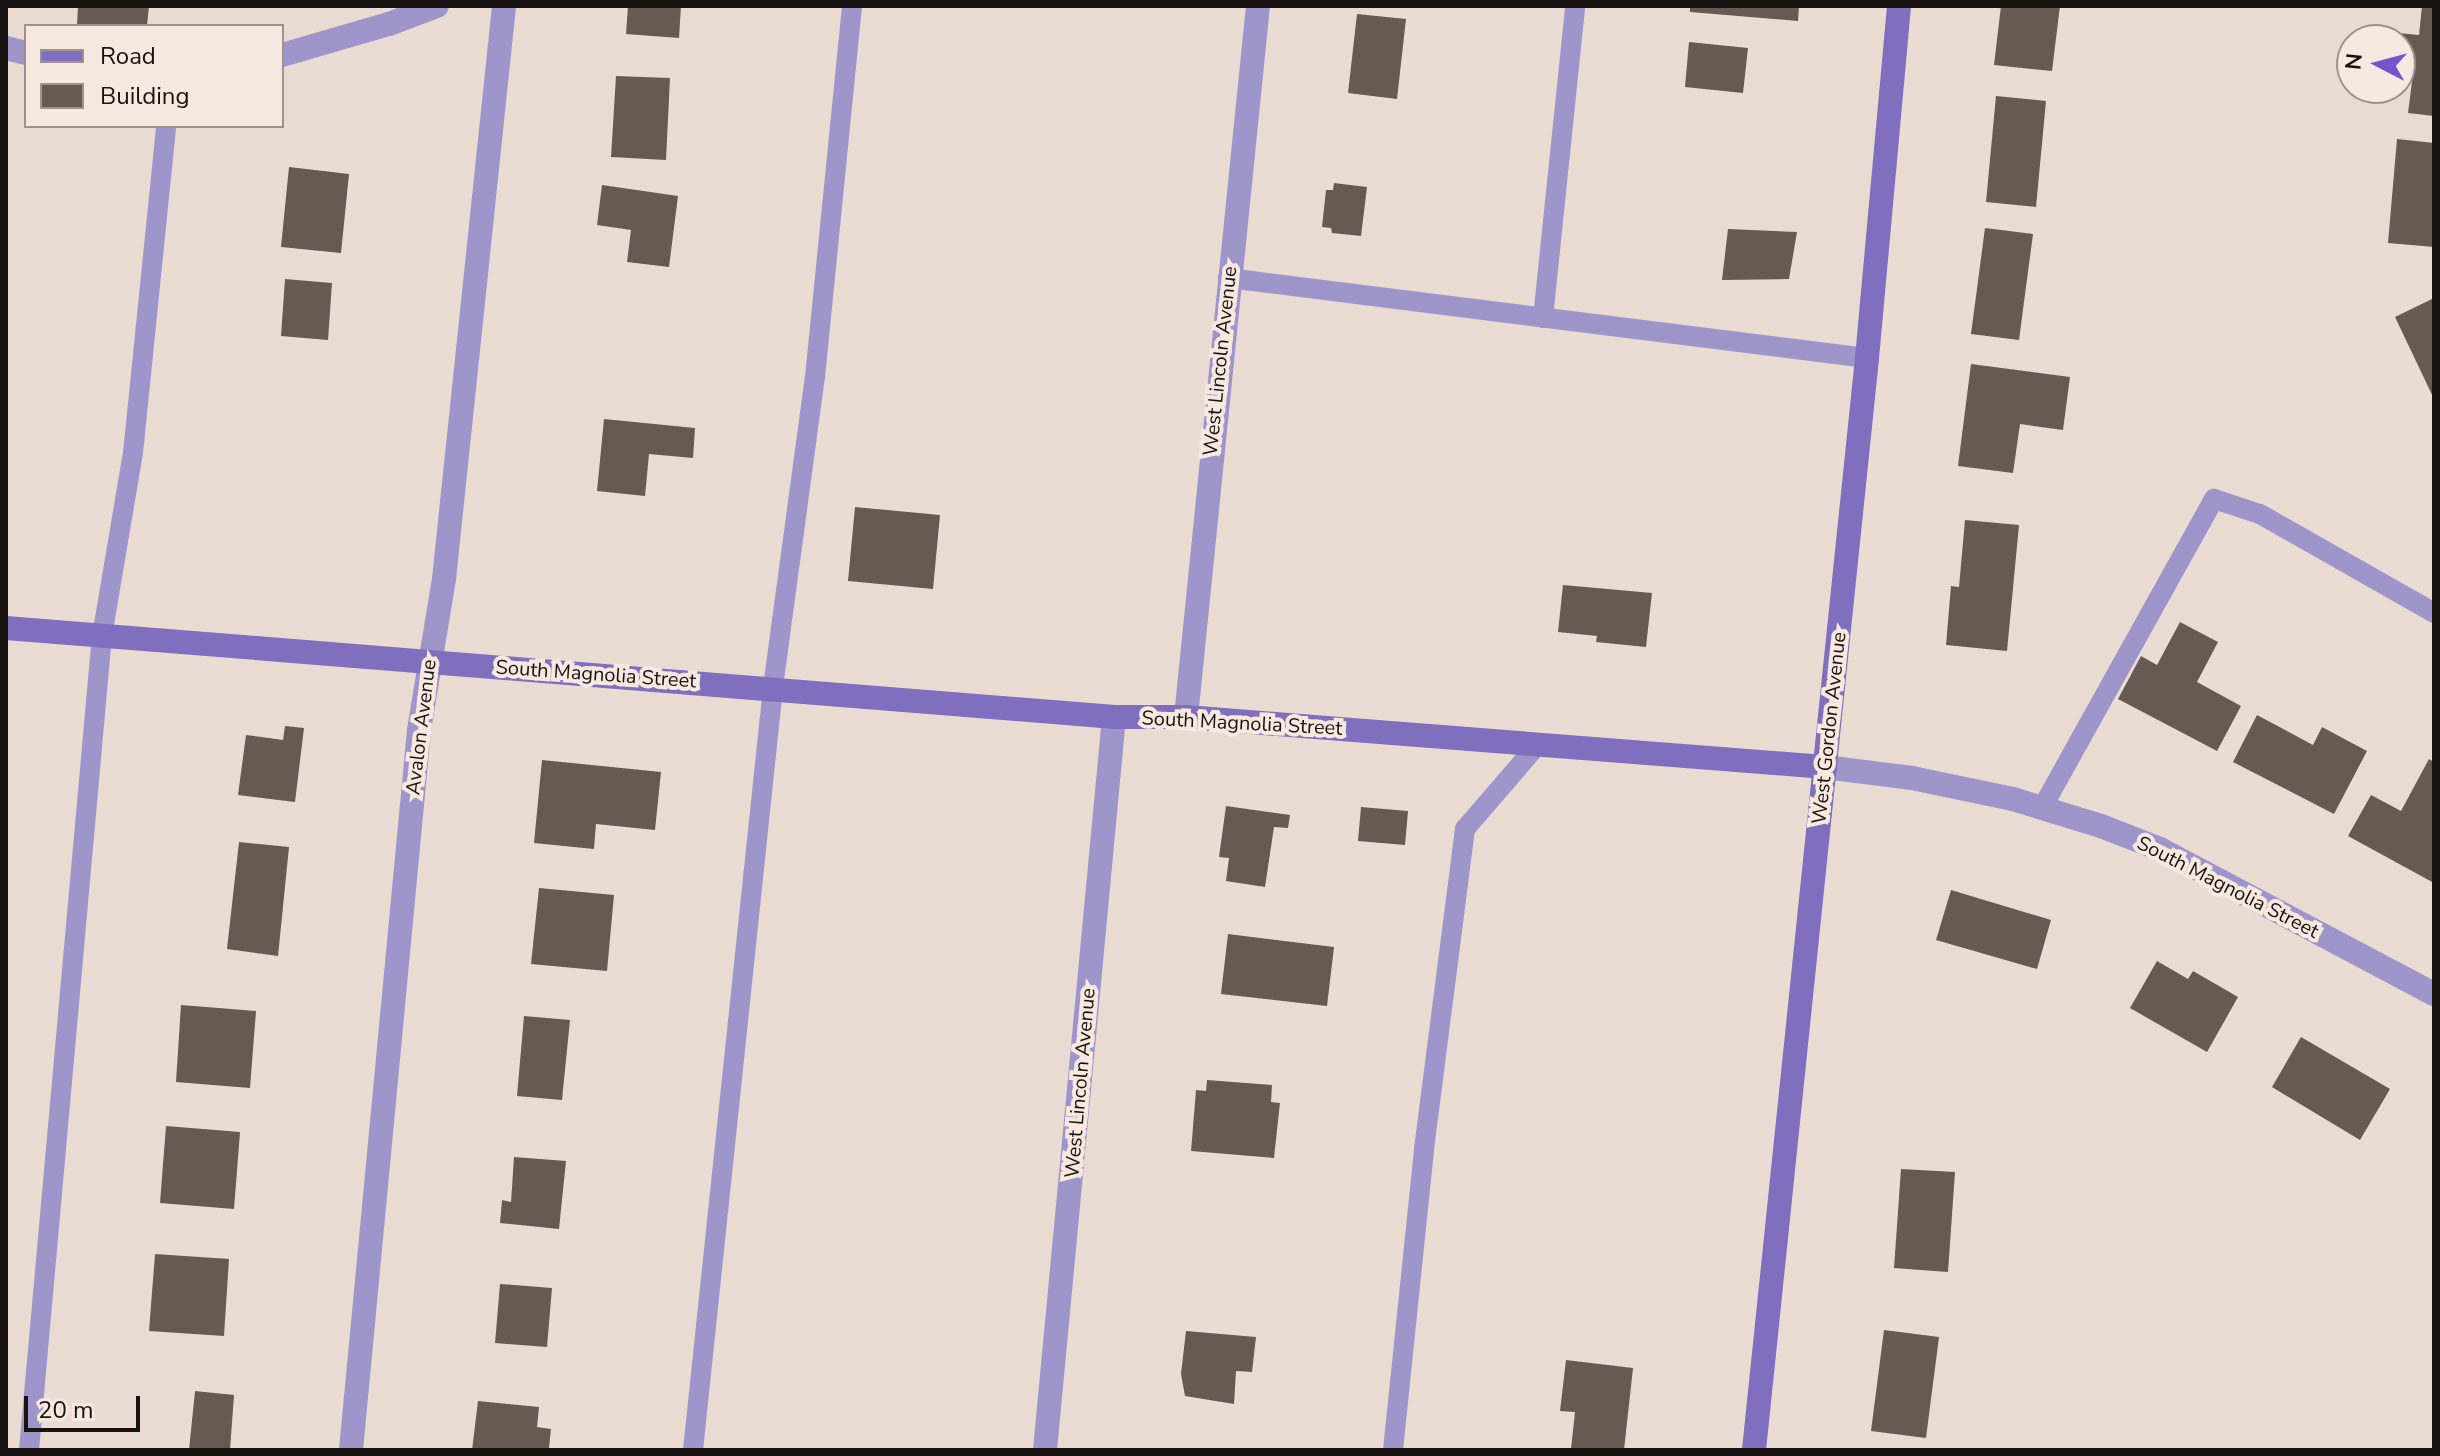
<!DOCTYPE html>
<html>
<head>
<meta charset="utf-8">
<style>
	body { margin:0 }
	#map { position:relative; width:2440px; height:1456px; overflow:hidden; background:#ebdcd3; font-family:"Nunito Sans",sans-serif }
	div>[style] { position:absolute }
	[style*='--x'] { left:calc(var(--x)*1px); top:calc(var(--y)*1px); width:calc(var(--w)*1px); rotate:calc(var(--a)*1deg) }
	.building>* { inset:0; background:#675a52 }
	.lane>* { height:20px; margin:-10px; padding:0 10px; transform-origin:10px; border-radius:10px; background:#9e95cb }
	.street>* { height:24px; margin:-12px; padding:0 12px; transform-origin:12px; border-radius:12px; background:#9e95cb }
	.secondary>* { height:24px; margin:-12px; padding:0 12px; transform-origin:12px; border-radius:12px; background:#7f6fbe }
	span { translate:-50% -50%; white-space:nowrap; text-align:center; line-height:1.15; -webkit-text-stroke:8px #f8e9e0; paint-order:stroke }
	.street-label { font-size:20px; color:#181310 }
	.frame { position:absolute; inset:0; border:8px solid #181310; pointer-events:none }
	.legend { position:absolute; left:24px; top:24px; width:260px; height:104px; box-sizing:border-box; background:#f8e9e0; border:2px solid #9e938d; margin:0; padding:10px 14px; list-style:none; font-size:24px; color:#181310 }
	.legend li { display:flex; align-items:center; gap:16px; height:40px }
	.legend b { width:40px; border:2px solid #9e938d }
	.north { position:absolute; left:2336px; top:24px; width:80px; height:80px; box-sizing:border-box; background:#f8e9e0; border:2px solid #9e938d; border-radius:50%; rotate:276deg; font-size:22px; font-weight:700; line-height:32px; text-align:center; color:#181310 }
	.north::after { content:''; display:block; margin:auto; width:28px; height:36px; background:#7453cc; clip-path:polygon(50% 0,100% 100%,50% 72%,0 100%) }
	.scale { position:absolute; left:24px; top:1396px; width:116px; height:36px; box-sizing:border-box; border:4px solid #181310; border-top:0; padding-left:10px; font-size:24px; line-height:28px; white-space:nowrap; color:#181310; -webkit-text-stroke:6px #f8e9e0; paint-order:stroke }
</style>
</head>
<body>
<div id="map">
	<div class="building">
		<div style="clip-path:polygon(78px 6px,149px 6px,147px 26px,77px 26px)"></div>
		<div style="clip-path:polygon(628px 6px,681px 6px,679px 38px,626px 34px)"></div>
		<div style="clip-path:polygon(1690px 6px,1799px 6px,1798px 21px,1690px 12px)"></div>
		<div style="clip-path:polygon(2001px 6px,2060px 6px,2052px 71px,1994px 65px)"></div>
		<div style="clip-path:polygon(2422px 6px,2434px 7px,2434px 116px,2408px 113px,2413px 74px,2400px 73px,2400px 40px,2388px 40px,2388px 32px,2419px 35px)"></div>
		<div style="clip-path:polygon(1357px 14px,1406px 19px,1397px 99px,1348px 93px)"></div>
		<div style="clip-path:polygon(1689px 42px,1748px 48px,1743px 93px,1685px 87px)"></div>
		<div style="clip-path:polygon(616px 76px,670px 78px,666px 160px,611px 157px)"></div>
		<div style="clip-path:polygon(1996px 96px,2046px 101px,2036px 207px,1986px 202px)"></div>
		<div style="clip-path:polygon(2397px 139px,2434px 143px,2434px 247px,2388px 243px)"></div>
		<div style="clip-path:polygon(289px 167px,349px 174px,341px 253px,281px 247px)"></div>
		<div style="clip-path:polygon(1334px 183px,1367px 187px,1361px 236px,1332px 233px,1331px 228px,1322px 227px,1326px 190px,1333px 190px)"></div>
		<div style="clip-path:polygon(602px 185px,678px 196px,669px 267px,627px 262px,631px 230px,597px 225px)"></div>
		<div style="clip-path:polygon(1985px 228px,2033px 234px,2019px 340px,1971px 334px)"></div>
		<div style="clip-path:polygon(1728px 229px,1797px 232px,1789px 279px,1722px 280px)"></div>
		<div style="clip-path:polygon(285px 279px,332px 283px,328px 340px,281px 336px)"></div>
		<div style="clip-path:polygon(2434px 298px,2434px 399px,2395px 317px)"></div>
		<div style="clip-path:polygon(1971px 364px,2070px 377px,2063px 430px,2020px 424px,2013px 473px,1958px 466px)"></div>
		<div style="clip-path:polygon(604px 419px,695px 428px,693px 458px,649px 454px,645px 496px,597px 491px)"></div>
		<div style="clip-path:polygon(855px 507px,940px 515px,933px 589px,848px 581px)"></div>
		<div style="clip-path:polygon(1965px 520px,2019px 525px,2007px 651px,1946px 645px,1951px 586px,1959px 587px)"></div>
		<div style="clip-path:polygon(1563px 585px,1652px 593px,1646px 647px,1596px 642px,1597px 636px,1558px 632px)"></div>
		<div style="clip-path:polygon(2180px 622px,2218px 642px,2197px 682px,2241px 706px,2217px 751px,2118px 699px,2141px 656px,2157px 665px)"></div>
		<div style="clip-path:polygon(2257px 715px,2313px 745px,2322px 727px,2367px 751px,2334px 814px,2233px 762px)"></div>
		<div style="clip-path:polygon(285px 726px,304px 728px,295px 802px,238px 795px,246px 735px,283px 740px)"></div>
		<div style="clip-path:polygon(2429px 759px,2434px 762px,2434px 883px,2348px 836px,2371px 795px,2401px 811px)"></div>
		<div style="clip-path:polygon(542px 760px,661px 772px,655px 830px,596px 824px,594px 849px,534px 843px)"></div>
		<div style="clip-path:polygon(1226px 806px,1290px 815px,1288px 828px,1274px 827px,1265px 887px,1226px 881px,1229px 858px,1219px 857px)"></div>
		<div style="clip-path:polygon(1361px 807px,1408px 811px,1405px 845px,1358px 841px)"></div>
		<div style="clip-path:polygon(239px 842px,289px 847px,278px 956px,227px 949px)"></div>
		<div style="clip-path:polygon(539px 888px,614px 895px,607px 971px,531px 964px)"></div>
		<div style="clip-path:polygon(1951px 890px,2051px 920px,2037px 969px,1936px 940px)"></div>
		<div style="clip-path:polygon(1228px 934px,1334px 947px,1327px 1006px,1221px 994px)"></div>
		<div style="clip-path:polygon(2157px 961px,2188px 979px,2193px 971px,2238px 997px,2207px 1052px,2130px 1008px)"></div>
		<div style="clip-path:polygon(181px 1005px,256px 1011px,250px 1088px,176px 1082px)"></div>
		<div style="clip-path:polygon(524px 1016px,570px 1020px,562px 1100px,517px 1096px)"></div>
		<div style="clip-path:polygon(2301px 1037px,2390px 1089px,2360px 1140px,2272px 1087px)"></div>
		<div style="clip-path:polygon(1207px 1080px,1272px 1085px,1271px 1102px,1280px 1103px,1274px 1158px,1191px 1151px,1196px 1090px,1206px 1091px)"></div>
		<div style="clip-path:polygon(166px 1126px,240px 1132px,234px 1209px,160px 1203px)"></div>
		<div style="clip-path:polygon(514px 1157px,566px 1161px,559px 1229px,500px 1223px,502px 1200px,511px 1202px)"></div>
		<div style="clip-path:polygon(1901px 1169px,1955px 1172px,1948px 1272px,1894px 1268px)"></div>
		<div style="clip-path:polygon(155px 1254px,229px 1259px,224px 1336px,149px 1331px)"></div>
		<div style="clip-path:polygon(500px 1284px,552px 1288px,547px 1347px,495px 1343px)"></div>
		<div style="clip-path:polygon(1884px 1330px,1939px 1337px,1926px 1438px,1871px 1431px)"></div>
		<div style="clip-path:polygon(1186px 1331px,1256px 1337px,1252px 1372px,1236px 1371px,1234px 1404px,1185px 1396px,1181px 1374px)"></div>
		<div style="clip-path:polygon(1566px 1360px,1633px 1368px,1624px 1450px,1571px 1449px,1575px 1412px,1560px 1411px)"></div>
		<div style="clip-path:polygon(195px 1391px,234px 1395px,230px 1450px,189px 1450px)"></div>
		<div style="clip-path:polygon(478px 1401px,539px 1407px,537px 1427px,551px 1429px,549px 1448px,472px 1450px)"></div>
	</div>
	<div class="lane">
		<div style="--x:1228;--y:278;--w:644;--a:7.14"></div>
		<div style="--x:1543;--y:318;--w:314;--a:-84.1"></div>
		<div style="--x:2042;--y:808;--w:354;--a:-60.9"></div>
		<div style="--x:2214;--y:499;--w:48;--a:18.1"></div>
		<div style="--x:2260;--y:514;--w:200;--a:29.6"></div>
		<div style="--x:29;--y:1450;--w:817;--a:-84.88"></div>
		<div style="--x:102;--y:636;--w:186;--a:-80.4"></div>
		<div style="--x:133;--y:453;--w:329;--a:-84.2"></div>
		<div style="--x:693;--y:1450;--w:767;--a:-84.01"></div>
		<div style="--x:773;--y:687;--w:313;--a:-82.3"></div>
		<div style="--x:815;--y:377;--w:373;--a:-84.3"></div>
		<div style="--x:1393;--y:1450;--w:303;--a:-84.1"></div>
		<div style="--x:1424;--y:1149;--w:323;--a:-82.7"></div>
		<div style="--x:1465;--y:829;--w:112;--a:-49.3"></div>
	</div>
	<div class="street">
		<div style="--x:6;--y:48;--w:21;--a:14"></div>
		<div style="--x:282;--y:55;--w:111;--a:-16.2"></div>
		<div style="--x:389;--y:24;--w:51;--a:-20.6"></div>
		<div style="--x:1186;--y:717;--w:715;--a:-84.22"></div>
		<div style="--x:1825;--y:767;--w:88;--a:7.2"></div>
		<div style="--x:1912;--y:778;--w:103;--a:11.7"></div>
		<div style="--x:2013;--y:799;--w:92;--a:17.1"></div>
		<div style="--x:2101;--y:826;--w:63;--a:21.3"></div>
		<div style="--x:2160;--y:849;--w:310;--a:27.9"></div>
		<div style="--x:351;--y:1450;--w:723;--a:-84.6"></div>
		<div style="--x:419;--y:730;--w:153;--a:-80.6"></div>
		<div style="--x:444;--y:579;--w:576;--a:-84.02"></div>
		<div style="--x:1045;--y:1450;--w:736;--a:-84.62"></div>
	</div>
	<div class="secondary">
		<div style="--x:6;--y:628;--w:1112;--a:4.59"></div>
		<div style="--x:1114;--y:717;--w:72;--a:0"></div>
		<div style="--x:1186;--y:717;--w:641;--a:4.47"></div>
		<div style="--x:1754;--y:1450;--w:1098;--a:-84.09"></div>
		<div style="--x:1867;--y:358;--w:353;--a:-84.8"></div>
	</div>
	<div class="street-label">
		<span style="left:1220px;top:361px;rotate:-84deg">West Lincoln Avenue</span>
		<span style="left:596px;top:674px;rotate:4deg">South Magnolia Street</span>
		<span style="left:1242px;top:723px;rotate:3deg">South Magnolia Street</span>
		<span style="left:421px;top:727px;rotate:-83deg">Avalon Avenue</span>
		<span style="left:1829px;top:728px;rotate:-84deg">West Gordon Avenue</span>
		<span style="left:2228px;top:887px;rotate:27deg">South Magnolia Street</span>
		<span style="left:1080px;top:1083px;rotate:-85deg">West Lincoln Avenue</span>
	</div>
	<div class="frame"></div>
	<ul class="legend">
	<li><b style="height:10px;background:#7f6fbe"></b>Road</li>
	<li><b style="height:22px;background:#675a52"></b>Building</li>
	</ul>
	<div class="north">N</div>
	<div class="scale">20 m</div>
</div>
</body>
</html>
